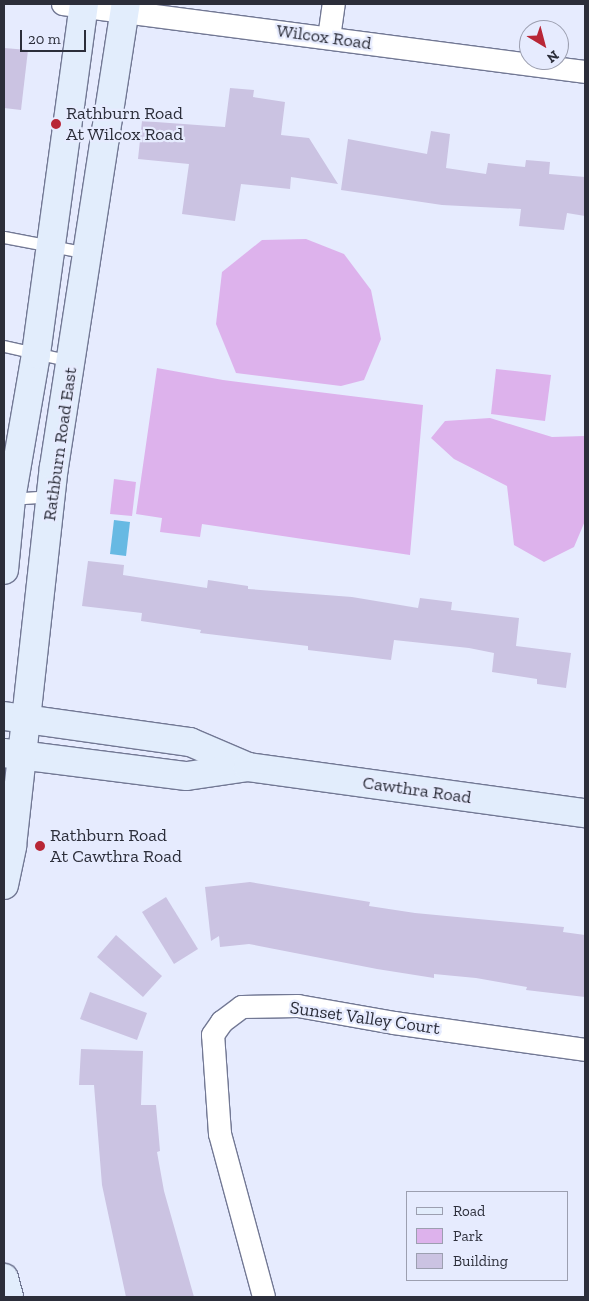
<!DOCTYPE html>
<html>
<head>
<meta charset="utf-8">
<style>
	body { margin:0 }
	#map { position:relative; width:589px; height:1301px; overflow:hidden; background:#e6ebfe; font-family:"Zilla Slab",serif }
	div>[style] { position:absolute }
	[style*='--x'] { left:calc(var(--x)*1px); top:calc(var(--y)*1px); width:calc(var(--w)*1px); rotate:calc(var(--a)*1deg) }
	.green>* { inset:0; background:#ddb2ec }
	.water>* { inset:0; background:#67b9e3 }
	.building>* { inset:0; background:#cbc3e2 }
	.roads { filter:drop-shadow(1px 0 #727894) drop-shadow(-1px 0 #727894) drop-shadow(0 1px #727894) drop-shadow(0 -1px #727894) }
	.lane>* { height:11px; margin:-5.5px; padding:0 5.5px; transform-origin:5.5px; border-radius:5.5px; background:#fff }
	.street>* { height:22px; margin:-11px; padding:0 11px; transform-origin:11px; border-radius:11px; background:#fff }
	.secondary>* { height:28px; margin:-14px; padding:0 14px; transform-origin:14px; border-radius:14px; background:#e2edfc }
	.dots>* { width:14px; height:14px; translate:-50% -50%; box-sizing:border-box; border:2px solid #e6ebfe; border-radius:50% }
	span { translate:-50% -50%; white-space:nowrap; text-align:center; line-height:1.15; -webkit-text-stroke:4.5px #e6ebfe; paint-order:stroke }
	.street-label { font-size:18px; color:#2c2e3a }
	.poi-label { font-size:18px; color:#2c2e3a }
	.left { translate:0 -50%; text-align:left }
	.frame { position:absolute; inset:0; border:5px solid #2c2e3a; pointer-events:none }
	.legend { position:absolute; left:406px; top:1191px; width:162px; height:90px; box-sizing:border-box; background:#e6ebfe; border:1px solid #9c9fb0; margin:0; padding:6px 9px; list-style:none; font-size:15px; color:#2c2e3a }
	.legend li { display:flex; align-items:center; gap:10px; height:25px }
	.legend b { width:25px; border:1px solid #9c9fb0 }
	.north { position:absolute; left:519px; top:20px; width:50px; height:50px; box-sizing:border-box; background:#e6ebfe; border:1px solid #9c9fb0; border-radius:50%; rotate:143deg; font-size:14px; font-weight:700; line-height:20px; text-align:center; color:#2c2e3a }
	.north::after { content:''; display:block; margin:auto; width:18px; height:22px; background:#b82636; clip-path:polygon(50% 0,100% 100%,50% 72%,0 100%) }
	.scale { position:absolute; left:20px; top:30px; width:66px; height:22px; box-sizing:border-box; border:2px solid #2c2e3a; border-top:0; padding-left:6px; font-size:15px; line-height:18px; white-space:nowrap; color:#2c2e3a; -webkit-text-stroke:4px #e6ebfe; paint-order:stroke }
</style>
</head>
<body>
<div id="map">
	<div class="green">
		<div style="clip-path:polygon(306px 239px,344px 254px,371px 290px,381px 339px,364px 380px,341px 386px,236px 373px,216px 324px,222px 272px,262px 240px)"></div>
		<div style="clip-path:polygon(157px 368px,223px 380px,423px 405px,410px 555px,202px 524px,200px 537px,160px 532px,162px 518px,136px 514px)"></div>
		<div style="clip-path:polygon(496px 369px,551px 375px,545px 421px,491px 414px)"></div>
		<div style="clip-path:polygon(490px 418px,552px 437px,585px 436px,585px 521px,574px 547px,544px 562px,514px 545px,507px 486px,454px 459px,431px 438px,445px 421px)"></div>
		<div style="clip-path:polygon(114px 479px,136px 482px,132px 516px,110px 514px)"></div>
	</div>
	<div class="water">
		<div style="clip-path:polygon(114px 520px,130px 522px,126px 556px,110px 554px)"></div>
	</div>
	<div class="building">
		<div style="clip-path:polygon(4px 48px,28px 50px,21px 110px,4px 108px)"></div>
		<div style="clip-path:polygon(230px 88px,254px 90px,253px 97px,285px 102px,281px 135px,309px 138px,338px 184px,291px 177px,290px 189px,241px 184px,235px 221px,182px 214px,189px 164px,138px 159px,142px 121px,225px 127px)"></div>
		<div style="clip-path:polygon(431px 131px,450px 134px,446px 168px,486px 174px,488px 163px,525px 167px,526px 160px,550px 162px,549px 174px,585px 177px,585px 216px,567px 213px,564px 230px,519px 226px,521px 209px,442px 205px,341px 190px,348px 139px,427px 154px)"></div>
		<div style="clip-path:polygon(88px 561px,124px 565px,123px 575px,207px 588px,208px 580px,248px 586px,248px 589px,352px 597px,418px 608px,420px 598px,452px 602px,451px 610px,519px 618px,516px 646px,571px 653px,566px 688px,537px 684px,537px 679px,492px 672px,494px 653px,469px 648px,394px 640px,391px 660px,308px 650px,308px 646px,200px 633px,201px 630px,141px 621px,142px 613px,82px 606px)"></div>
		<div style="clip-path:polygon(250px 882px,370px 902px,369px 906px,415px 913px,564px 927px,563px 932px,585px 935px,585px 997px,526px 990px,527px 987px,476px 978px,434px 974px,434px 978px,377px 969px,249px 944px,220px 947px,219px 936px,211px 941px,205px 887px)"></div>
		<div style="clip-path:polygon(166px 897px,198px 949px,174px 964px,142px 912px)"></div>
		<div style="clip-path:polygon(116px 935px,162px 976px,143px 997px,97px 957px)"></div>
		<div style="clip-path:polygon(90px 992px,147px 1013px,137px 1040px,80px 1019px)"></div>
		<div style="clip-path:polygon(81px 1049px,143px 1051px,141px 1105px,156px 1105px,160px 1151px,157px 1152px,164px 1191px,194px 1297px,126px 1297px,102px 1185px,94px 1085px,79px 1085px)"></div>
	</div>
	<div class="roads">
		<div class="lane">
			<div style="--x:4;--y:237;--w:86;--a:10.8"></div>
			<div style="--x:4;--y:346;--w:69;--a:12.6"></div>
			<div style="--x:10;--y:499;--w:42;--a:-4.1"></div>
		</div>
		<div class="street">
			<div style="--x:63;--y:4;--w:526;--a:7.42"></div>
			<div style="--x:329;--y:38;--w:34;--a:-82"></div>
			<div style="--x:264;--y:1297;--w:169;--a:-105.1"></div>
			<div style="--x:220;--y:1134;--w:99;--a:-94"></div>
			<div style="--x:213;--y:1035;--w:16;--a:-55"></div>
			<div style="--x:222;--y:1022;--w:25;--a:-37"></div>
			<div style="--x:242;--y:1007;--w:56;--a:-1"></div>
			<div style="--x:298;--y:1006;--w:97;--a:10"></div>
			<div style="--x:394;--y:1023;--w:193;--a:8"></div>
		</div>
		<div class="secondary">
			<div style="--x:4;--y:570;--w:71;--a:-84.4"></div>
			<div style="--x:11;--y:499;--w:147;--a:-80.2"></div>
			<div style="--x:36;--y:354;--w:353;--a:-82.2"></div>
			<div style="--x:4;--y:716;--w:188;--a:8"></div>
			<div style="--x:190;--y:742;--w:63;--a:23.3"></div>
			<div style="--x:4;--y:753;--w:184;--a:7.2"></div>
			<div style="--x:187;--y:776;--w:62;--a:-8.4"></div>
			<div style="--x:248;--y:767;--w:340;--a:7.8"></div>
			<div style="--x:4;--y:885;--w:40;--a:-78"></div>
			<div style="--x:12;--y:846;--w:381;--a:-83.7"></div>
			<div style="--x:54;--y:467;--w:469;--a:-81.2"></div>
			<div style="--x:4;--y:1278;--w:20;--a:75"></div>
		</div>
	</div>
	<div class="dots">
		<div style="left:56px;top:124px;background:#b82636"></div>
		<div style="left:40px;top:846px;background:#b82636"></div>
	</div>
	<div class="street-label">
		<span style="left:324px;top:37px;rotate:8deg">Wilcox Road</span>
		<span style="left:60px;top:444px;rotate:-82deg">Rathburn Road East</span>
		<span style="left:417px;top:790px;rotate:8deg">Cawthra Road</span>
		<span style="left:365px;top:1018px;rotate:8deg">Sunset Valley Court</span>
	</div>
	<div class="poi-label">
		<span class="left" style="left:66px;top:124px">Rathburn Road<br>At Wilcox Road</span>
		<span class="left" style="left:50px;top:846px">Rathburn Road<br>At Cawthra Road</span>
	</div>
	<div class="frame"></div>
	<ul class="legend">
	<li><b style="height:6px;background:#e2edfc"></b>Road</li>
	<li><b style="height:14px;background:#ddb2ec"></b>Park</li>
	<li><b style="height:14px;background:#cbc3e2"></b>Building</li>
	</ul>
	<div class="north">N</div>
	<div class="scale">20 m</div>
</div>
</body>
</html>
